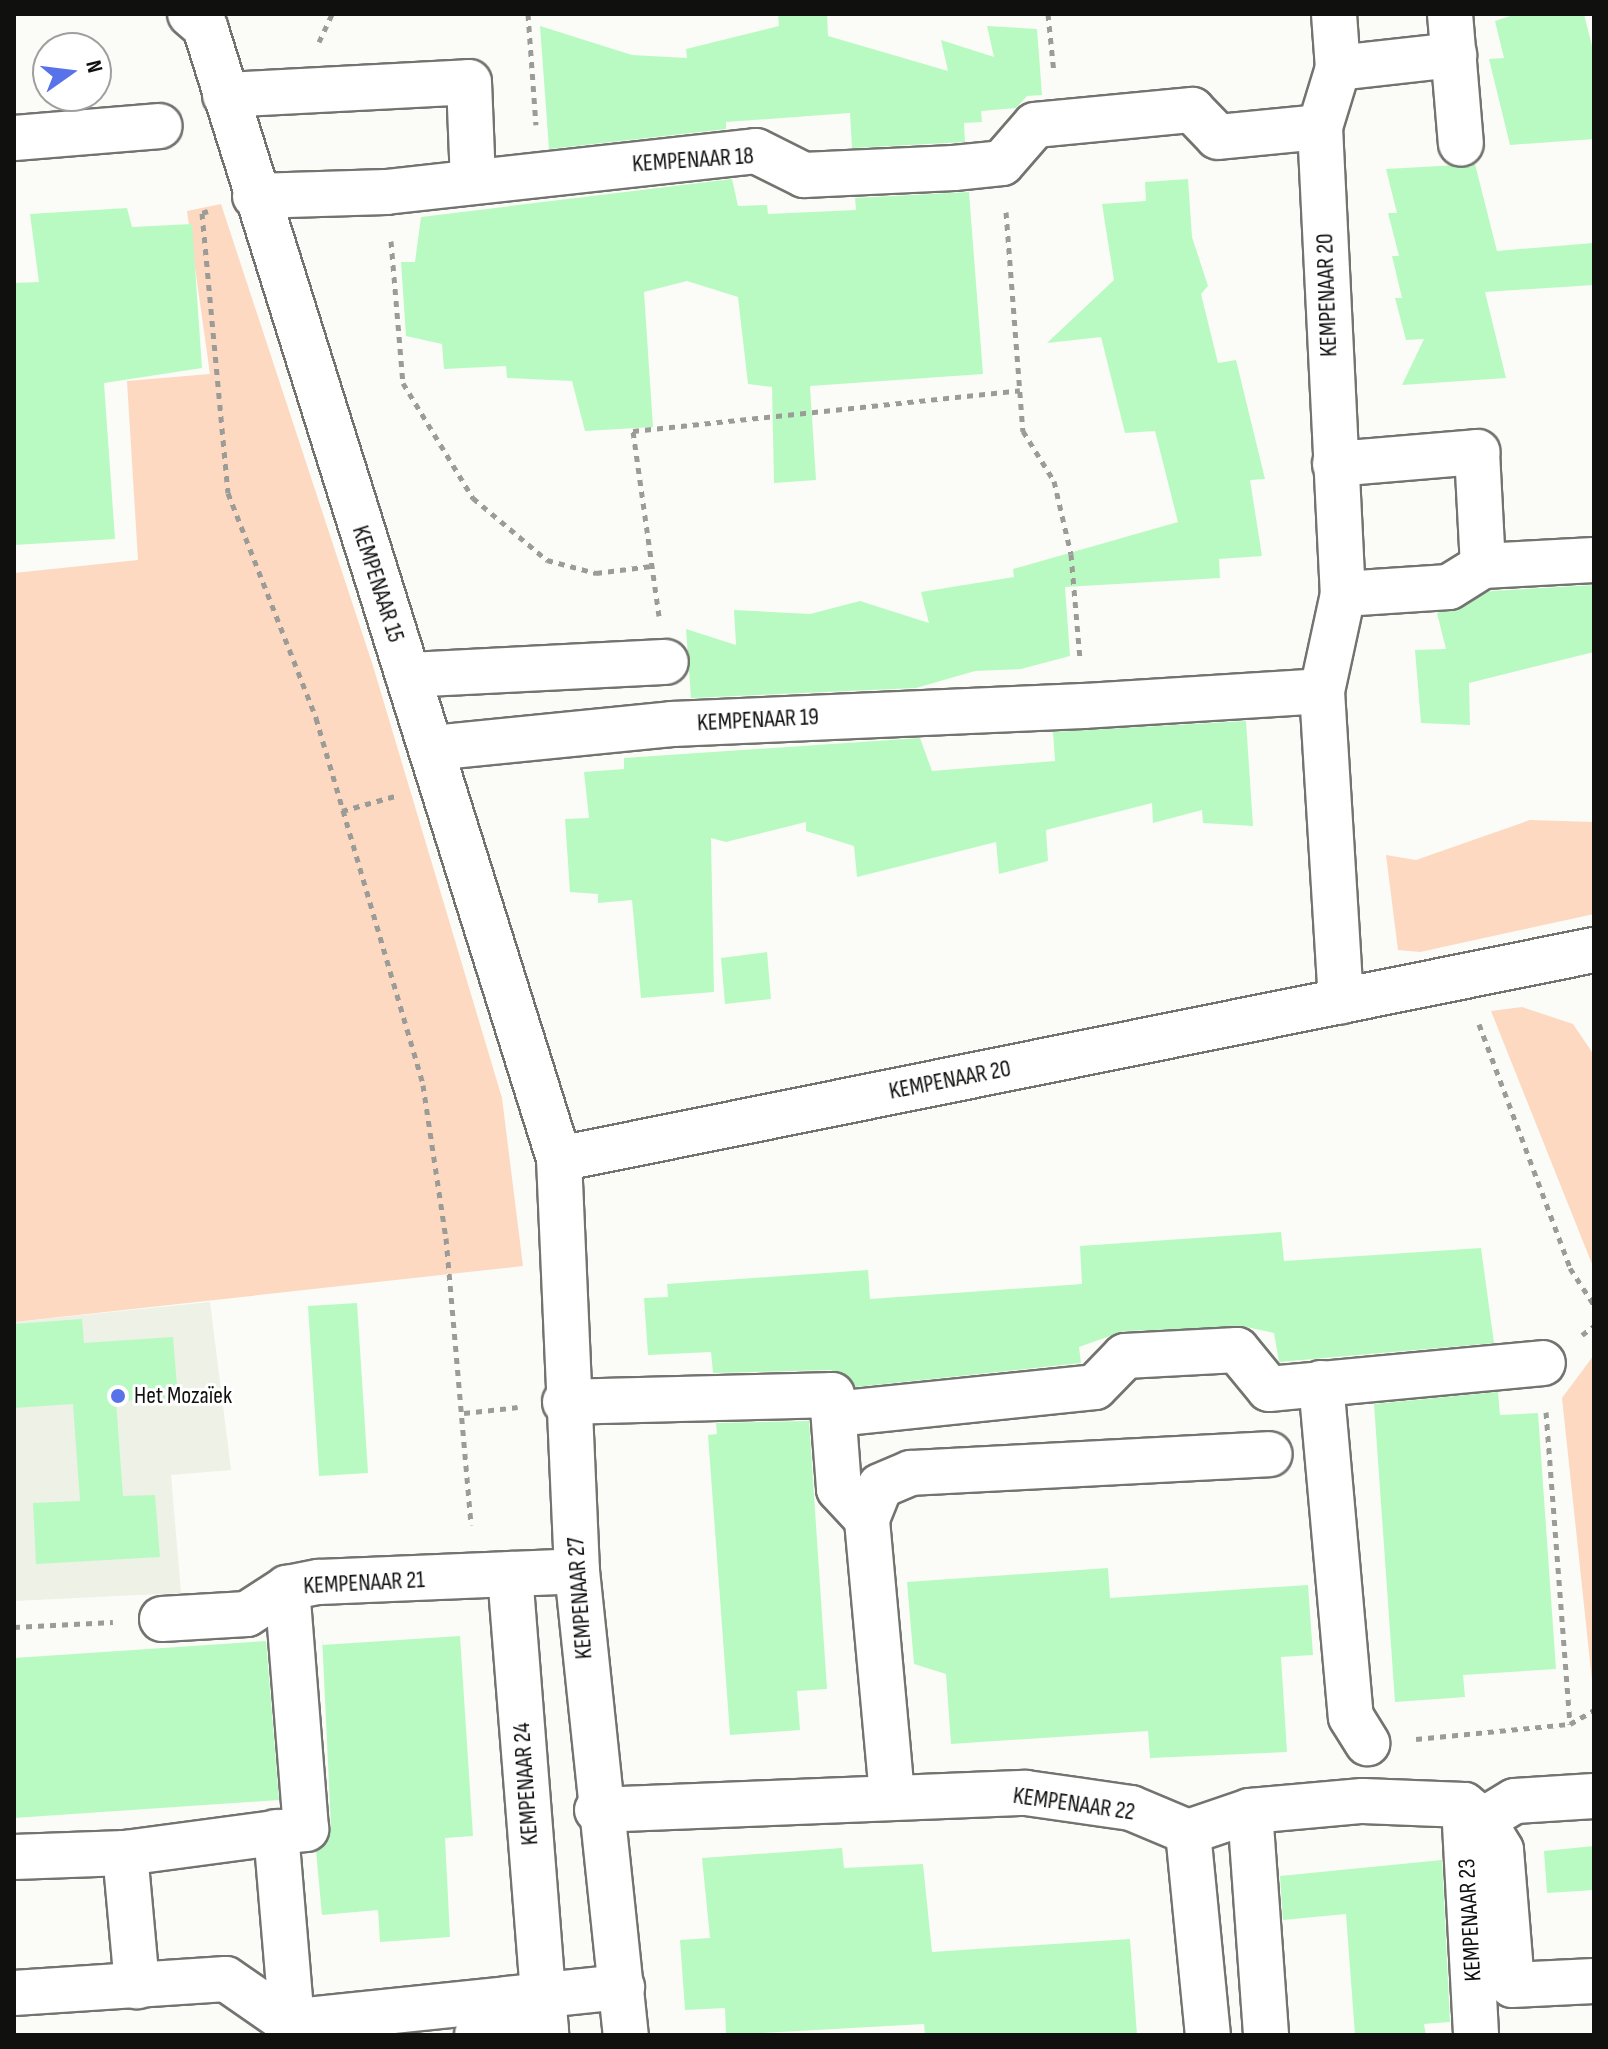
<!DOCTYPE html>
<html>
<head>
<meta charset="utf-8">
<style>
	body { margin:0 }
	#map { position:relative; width:1608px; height:2049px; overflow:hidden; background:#fbfcf7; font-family:"Sofia Sans Condensed",sans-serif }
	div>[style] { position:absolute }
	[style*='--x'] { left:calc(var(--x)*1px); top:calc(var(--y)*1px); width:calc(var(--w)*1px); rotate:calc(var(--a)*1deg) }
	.built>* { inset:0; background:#eef1e5 }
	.green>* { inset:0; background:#fcd9c0 }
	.building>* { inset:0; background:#b9fac2 }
	.path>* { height:5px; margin-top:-2.5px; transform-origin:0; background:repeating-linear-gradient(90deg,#9b9b98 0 6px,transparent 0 12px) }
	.roads { filter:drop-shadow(2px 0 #737470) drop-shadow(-2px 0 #737470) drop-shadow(0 2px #737470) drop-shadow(0 -2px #737470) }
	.pedestrian>* { height:44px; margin:-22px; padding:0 22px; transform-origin:22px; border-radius:22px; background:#fff }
	.minor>* { height:44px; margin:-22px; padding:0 22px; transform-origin:22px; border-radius:22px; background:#fff }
	.tertiary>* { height:44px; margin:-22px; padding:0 22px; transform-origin:22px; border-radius:22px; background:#fff }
	.dots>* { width:22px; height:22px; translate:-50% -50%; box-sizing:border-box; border:4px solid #fff; border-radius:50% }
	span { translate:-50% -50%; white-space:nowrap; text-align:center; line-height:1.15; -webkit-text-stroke:6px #fff; paint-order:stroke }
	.street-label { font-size:24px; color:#10100f }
	.poi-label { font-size:24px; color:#10100f }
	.left { translate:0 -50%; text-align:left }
	.frame { position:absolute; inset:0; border:16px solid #10100f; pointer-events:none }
	.north { position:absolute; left:32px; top:32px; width:80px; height:80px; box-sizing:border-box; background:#fff; border:2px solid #9f9f9f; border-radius:50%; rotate:76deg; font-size:22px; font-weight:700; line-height:32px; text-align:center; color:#10100f }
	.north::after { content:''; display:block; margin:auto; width:28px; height:36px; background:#5873e9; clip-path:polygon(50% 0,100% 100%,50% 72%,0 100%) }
</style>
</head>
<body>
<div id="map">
	<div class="built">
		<div style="clip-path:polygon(210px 1302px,231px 1470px,171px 1475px,181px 1593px,14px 1601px,14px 1322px)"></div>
	</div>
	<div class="green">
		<div style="clip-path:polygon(221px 204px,373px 666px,502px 1098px,523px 1266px,14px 1322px,14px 573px,138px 560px,127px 381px,210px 374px,187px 211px)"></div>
		<div style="clip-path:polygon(1530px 820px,1594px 822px,1594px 914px,1420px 952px,1398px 950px,1386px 855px,1416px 860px)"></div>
		<div style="clip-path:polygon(1522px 1007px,1573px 1024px,1594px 1055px,1594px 1269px,1491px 1011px)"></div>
		<div style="clip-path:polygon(1594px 1355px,1594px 1689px,1593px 1690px,1562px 1398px)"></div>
	</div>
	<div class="building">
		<div style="clip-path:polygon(778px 14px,827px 14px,828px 36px,948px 71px,941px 40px,994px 57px,987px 26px,1037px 29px,1042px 95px,1027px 96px,1016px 108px,981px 111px,982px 122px,964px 123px,965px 142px,852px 148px,850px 113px,726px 122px,726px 129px,549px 149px,540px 26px,632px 55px,687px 58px,686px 49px,779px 26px)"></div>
		<div style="clip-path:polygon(1516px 14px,1584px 14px,1594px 54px,1594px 139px,1510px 145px,1489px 59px,1504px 58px,1495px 21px)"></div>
		<div style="clip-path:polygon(1475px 164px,1497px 251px,1594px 243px,1594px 285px,1485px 292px,1506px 378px,1402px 385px,1424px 339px,1406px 340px,1395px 298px,1402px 298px,1392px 256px,1399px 256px,1388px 213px,1397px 213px,1386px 169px)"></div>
		<div style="clip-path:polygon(732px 179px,738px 206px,767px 205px,768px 214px,856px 210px,855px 198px,969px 192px,983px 374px,810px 386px,816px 480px,774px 483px,772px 387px,748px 384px,738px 297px,687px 281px,644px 292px,653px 427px,585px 431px,572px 381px,507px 378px,506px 366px,444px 369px,442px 344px,406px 336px,401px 262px,415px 262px,421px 217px)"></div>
		<div style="clip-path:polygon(1188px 179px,1192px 237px,1208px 286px,1201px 294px,1218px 363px,1236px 360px,1265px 479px,1250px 480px,1262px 556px,1219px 559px,1220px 578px,1065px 587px,1070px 656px,1021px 669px,975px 671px,916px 688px,691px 698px,686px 629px,736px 645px,734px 610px,810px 614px,860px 601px,929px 623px,921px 592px,1014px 577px,1013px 569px,1178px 522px,1155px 431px,1125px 433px,1101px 337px,1047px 343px,1114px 280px,1102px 204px,1146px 201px,1145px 182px)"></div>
		<div style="clip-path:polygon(127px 208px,132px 227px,192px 224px,202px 368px,104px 383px,115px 539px,14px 545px,14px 283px,39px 282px,30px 214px)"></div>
		<div style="clip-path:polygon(1594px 585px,1594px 652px,1469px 683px,1470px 725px,1421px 723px,1415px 650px,1446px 649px,1437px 613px,1491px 591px)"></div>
		<div style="clip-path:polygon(1246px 721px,1253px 826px,1203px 823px,1202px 810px,1153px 823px,1152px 803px,1046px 830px,1048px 861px,999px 874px,996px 842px,857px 877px,854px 846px,806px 831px,806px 822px,726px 842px,711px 838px,714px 992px,641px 998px,632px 900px,598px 903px,598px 894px,570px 892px,565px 819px,589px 818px,584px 772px,624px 769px,624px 758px,920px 738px,932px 771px,1055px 761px,1053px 732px)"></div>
		<div style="clip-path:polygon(767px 952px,771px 999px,725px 1004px,721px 958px)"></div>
		<div style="clip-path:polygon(1281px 1232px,1284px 1261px,1481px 1248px,1494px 1343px,1279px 1362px,1274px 1333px,1246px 1327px,1124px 1331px,1079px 1347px,1081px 1363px,855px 1387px,831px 1370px,713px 1373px,711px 1352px,648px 1355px,644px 1298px,668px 1297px,667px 1284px,868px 1270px,870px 1299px,1082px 1284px,1080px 1246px)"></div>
		<div style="clip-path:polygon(357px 1303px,368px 1473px,319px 1476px,308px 1306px)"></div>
		<div style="clip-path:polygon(82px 1319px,84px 1343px,173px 1337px,178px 1398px,116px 1401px,123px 1496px,155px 1495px,160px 1557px,36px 1564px,33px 1503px,80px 1501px,73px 1404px,14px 1408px,14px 1324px)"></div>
		<div style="clip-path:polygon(1498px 1392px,1500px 1415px,1538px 1413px,1556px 1669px,1463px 1675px,1465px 1697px,1395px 1702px,1374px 1404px)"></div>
		<div style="clip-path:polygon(809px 1421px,827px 1689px,797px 1691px,800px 1730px,730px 1735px,708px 1435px,717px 1434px,716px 1423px)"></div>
		<div style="clip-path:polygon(1108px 1568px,1110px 1598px,1308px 1585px,1313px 1655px,1281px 1657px,1287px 1752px,1150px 1758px,1148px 1731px,951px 1744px,946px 1674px,914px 1664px,907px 1582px)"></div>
		<div style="clip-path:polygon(322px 1636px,322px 1645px,460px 1636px,473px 1836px,445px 1838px,450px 1937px,380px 1942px,378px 1910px,322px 1915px,316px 1851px,331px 1827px)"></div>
		<div style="clip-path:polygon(266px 1641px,279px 1800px,14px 1818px,14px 1658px)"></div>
		<div style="clip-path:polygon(1594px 1846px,1594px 1890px,1547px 1893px,1544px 1851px)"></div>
		<div style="clip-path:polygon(842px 1848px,844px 1868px,923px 1864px,932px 1952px,1130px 1939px,1137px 2035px,925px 2035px,924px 2024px,726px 2035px,725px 2008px,685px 2010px,680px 1940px,710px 1938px,702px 1858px)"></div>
		<div style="clip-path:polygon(1442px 1860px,1450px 2022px,1424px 2024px,1426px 2035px,1355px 2035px,1346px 1914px,1283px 1920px,1280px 1876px)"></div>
	</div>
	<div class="path">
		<div style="--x:528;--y:14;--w:111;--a:85.9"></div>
		<div style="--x:1048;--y:14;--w:59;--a:84.2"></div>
		<div style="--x:319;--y:42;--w:31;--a:-65"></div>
		<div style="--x:208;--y:211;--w:6;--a:162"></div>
		<div style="--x:202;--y:213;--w:281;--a:84.7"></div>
		<div style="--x:228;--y:493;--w:242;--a:68.6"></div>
		<div style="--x:316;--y:718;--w:382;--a:73.7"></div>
		<div style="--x:423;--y:1085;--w:155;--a:81.5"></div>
		<div style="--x:446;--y:1238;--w:288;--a:85"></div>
		<div style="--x:1006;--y:212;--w:220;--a:85.6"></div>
		<div style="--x:1023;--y:431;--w:59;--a:58.2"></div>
		<div style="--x:1054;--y:481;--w:75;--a:76.9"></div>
		<div style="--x:1071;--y:554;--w:104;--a:85.1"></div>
		<div style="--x:391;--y:241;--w:143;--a:85.2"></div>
		<div style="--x:403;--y:383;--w:135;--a:58.7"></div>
		<div style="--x:473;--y:498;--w:97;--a:40"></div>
		<div style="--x:547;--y:560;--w:51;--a:14.9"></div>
		<div style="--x:596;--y:573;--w:56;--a:-7.1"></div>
		<div style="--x:659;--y:616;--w:187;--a:-98"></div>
		<div style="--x:633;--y:431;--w:389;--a:-6"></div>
		<div style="--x:342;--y:811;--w:55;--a:-15.8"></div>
		<div style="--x:1479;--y:1024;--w:260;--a:69.5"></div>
		<div style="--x:1570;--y:1268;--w:44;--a:57"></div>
		<div style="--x:1582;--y:1335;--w:15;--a:-37"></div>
		<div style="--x:1546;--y:1412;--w:313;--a:85.6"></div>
		<div style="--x:464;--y:1413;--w:54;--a:-6.3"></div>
		<div style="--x:14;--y:1627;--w:99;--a:-2.9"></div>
		<div style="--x:1416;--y:1739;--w:155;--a:-5.6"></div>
		<div style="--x:1570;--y:1724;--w:28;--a:-30"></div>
	</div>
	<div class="roads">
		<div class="pedestrian">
			<div style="--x:1450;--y:14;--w:130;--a:85.2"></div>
			<div style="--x:469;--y:82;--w:99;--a:87.7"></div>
			<div style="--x:255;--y:196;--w:131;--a:-1.7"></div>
			<div style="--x:386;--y:192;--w:372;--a:-6.3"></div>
			<div style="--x:756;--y:151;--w:54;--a:26.6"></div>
			<div style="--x:804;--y:175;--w:150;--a:-2.7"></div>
			<div style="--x:954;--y:168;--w:48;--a:-5.9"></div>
			<div style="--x:1002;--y:163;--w:50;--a:-49"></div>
			<div style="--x:1343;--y:594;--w:106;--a:-3.8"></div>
			<div style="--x:1449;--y:587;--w:40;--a:-32"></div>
			<div style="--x:1483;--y:566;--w:111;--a:-3.1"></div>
			<div style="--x:433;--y:748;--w:240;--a:-5.7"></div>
			<div style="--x:672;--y:724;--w:412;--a:-2.5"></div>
			<div style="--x:1321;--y:1383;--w:335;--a:84.9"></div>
			<div style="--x:1351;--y:1717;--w:31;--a:58"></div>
			<div style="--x:565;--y:1402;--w:267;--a:-1.5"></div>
			<div style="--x:832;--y:1395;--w:94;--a:85.7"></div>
			<div style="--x:839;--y:1489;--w:41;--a:47"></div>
			<div style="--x:835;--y:1414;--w:261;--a:-5.9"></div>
			<div style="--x:1095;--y:1387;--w:43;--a:-45.9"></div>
			<div style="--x:1125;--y:1356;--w:112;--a:-3.1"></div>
			<div style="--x:1237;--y:1350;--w:50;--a:50.6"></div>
			<div style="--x:1269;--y:1389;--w:275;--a:-5.4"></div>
			<div style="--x:510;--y:1574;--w:462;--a:85.5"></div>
			<div style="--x:1464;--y:1805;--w:230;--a:87"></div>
			<div style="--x:1250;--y:1811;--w:225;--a:85.9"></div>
			<div style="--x:276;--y:1832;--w:204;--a:85.2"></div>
			<div style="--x:125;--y:1853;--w:134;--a:84.8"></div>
			<div style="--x:14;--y:1857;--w:111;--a:-2.1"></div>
			<div style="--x:125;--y:1853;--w:183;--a:-7.6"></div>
			<div style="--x:306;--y:1829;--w:242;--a:-94.5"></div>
			<div style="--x:477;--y:2035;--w:69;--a:-5.8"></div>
		</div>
		<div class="minor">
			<div style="--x:1334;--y:14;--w:54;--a:85.8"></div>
			<div style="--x:1338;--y:68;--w:62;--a:107"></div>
			<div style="--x:1320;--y:127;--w:468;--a:87.2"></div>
			<div style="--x:1343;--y:594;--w:99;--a:102.2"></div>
			<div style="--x:1322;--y:691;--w:311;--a:86.5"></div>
			<div style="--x:1338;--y:68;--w:117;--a:-6.4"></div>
			<div style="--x:225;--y:95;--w:244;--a:-3"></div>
			<div style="--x:1035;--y:125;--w:158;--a:-5.5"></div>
			<div style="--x:1192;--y:110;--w:37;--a:46"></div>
			<div style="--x:1218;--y:137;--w:102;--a:-5.6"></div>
			<div style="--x:14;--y:138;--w:146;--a:-4.7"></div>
			<div style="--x:1335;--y:464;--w:143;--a:-4.8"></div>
			<div style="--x:1477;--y:452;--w:114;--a:87"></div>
			<div style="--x:408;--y:675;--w:258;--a:-2.9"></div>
			<div style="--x:1084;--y:706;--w:238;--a:-3.6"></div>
			<div style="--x:162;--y:1619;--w:85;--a:-3.4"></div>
			<div style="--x:247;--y:1614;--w:48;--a:-33"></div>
			<div style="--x:287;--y:1588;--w:33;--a:-11"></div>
			<div style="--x:319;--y:1582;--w:258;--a:-2.4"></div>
			<div style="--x:892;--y:1795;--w:277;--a:-95.2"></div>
			<div style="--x:867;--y:1519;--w:35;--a:-68"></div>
			<div style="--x:880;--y:1486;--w:34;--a:-23"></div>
			<div style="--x:911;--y:1473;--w:359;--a:-3"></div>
			<div style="--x:597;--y:1810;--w:429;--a:-2.3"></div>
			<div style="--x:1026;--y:1793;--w:106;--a:8.1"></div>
			<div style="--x:1131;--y:1808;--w:62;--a:22.8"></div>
			<div style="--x:1188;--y:1832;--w:65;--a:-18.7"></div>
			<div style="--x:1250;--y:1811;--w:113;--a:-5.1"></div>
			<div style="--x:1363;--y:1801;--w:101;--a:2.3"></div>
			<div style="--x:1464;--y:1805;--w:24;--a:38"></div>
			<div style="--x:1483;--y:1820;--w:35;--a:59"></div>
			<div style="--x:1501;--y:1850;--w:135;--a:85.3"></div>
			<div style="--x:1512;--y:1985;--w:82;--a:-2.8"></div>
			<div style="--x:1483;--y:1820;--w:37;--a:-31"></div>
			<div style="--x:1515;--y:1801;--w:79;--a:-3.6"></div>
			<div style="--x:1188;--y:1832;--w:204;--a:84.4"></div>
			<div style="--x:14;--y:1993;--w:212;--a:-3.8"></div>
			<div style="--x:226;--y:1979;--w:75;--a:34.7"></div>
			<div style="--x:288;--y:2022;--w:336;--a:-6"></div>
		</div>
		<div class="tertiary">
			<div style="--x:190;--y:14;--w:20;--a:41"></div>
			<div style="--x:205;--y:27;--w:1186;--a:72.63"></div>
			<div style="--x:559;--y:1159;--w:412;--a:87.5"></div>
			<div style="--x:577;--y:1571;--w:467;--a:84"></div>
			<div style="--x:559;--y:1159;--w:1056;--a:-11.42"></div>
		</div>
	</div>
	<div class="dots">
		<div style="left:118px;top:1396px;background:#5873e9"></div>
	</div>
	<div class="street-label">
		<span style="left:693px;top:160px;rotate:-4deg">KEMPENAAR 18</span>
		<span style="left:1327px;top:295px;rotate:-92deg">KEMPENAAR 20</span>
		<span style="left:378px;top:584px;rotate:72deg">KEMPENAAR 15</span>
		<span style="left:758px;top:720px;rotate:-3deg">KEMPENAAR 19</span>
		<span style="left:950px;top:1080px;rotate:-11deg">KEMPENAAR 20</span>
		<span style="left:364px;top:1583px;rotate:-3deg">KEMPENAAR 21</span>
		<span style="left:580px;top:1598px;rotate:-94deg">KEMPENAAR 27</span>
		<span style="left:526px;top:1784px;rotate:-94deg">KEMPENAAR 24</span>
		<span style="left:1074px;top:1804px;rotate:8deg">KEMPENAAR 22</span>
		<span style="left:1470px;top:1920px;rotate:-93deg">KEMPENAAR 23</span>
	</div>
	<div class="poi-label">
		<span class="left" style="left:134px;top:1396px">Het Mozaïek</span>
	</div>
	<div class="frame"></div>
	<div class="north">N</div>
</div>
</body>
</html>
